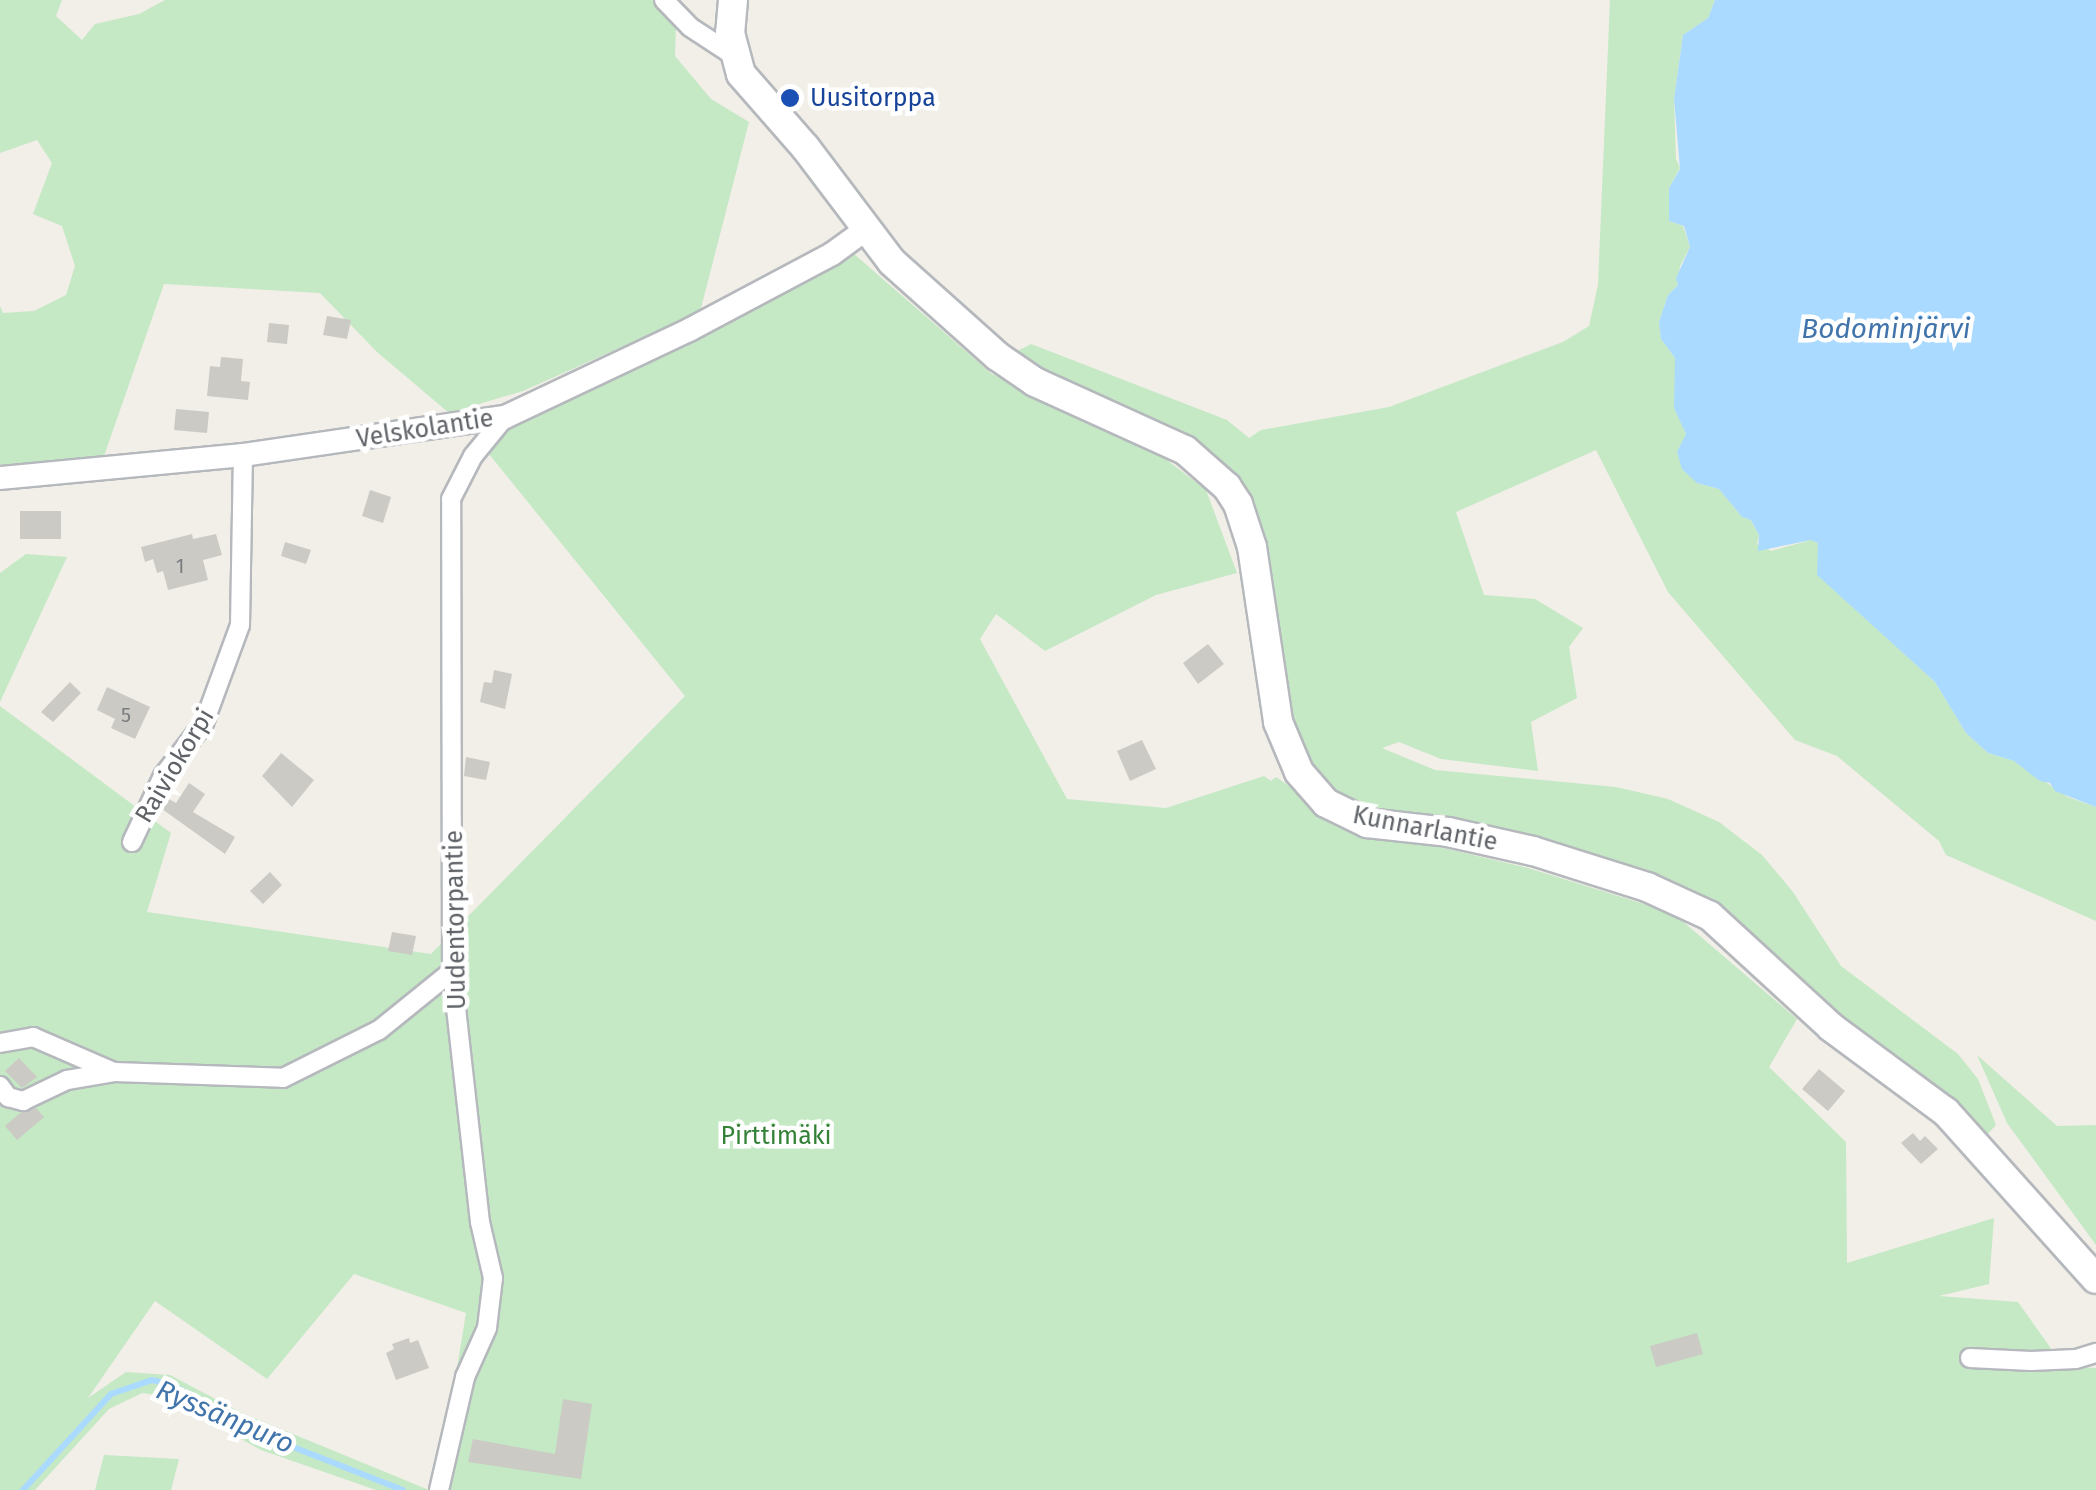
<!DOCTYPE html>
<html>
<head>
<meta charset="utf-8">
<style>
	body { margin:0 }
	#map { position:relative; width:2096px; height:1490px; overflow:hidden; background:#f1efe8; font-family:"Fira Sans",sans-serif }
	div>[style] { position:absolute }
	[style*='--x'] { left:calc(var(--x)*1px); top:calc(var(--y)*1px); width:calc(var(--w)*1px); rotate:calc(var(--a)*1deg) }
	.green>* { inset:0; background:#c5e8c5 }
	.water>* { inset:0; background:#aadaff }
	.stream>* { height:6px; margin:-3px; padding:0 3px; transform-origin:3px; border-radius:3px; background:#aadaff }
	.building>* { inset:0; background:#cccac5 }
	.roads { filter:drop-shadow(2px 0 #b5b8bc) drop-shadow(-2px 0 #b5b8bc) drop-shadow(0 2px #b5b8bc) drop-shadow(0 -2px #b5b8bc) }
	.minor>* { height:18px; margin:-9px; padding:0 9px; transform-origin:9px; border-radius:9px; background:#fff }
	.tertiary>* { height:22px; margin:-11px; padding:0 11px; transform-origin:11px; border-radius:11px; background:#fff }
	.secondary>* { height:28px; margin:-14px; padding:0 14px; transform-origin:14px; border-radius:14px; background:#fff }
	.dots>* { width:28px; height:28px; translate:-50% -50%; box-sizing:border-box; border:5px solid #fff; border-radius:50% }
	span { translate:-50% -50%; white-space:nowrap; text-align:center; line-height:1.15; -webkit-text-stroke:9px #fff; paint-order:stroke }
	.number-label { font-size:20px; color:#7a7d7f }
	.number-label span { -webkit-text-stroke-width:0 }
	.transit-label { font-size:25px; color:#164399 }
	.left { translate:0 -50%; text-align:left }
	.street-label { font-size:25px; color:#5f6368 }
	.park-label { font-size:25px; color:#348238 }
	.water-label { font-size:28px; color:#4174aa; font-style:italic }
</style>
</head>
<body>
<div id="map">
	<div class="green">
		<div style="clip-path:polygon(0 0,62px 0,56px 16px,82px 40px,95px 24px,139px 14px,165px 0,652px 0,676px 26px,675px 56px,711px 99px,749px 122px,700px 312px,523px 391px,449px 413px,377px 352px,320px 293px,164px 284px,104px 456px,0 466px,0 306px,3px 313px,34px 311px,66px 295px,75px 266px,62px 226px,33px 214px,52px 163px,37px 140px,0 153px)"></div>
		<div style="clip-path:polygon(1610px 0,1715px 0,1708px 18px,1683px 35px,1674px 99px,1676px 159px,1680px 168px,1669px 188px,1669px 221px,1683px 226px,1690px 247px,1680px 266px,1678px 285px,1668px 295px,1659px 322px,1661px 339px,1675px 358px,1678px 386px,1674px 399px,1686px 434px,1679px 456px,1697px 483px,1719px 489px,1742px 517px,1751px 520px,1759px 535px,1757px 544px,1771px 551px,1811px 540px,1819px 543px,1818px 575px,1935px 682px,1966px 733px,1988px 753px,2014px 761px,2068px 797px,2096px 807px,2096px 921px,1946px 855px,1939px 841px,1837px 756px,1795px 740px,1668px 592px,1596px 450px,1456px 512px,1484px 595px,1535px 599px,1583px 628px,1569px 647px,1577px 698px,1531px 722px,1538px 771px,1441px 759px,1399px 742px,1382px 748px,1435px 770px,1616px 787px,1668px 799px,1719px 822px,1762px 855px,1793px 892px,1841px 966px,1958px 1054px,1978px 1079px,1996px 1125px,1985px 1137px,1850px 1033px,1728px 919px,1381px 818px,1335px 797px,1297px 747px,1237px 488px,1010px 355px,1031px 344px,1227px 420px,1249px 438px,1261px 430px,1389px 407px,1563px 342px,1589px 326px,1598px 285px)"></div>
		<div style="clip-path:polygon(854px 254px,992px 374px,1150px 447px,1206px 490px,1237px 573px,1156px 595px,1045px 651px,996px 614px,980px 639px,1067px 799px,1166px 808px,1264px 776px,1271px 781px,1276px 777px,1346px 825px,1528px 868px,1673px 913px,1797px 1019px,1769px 1067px,1846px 1142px,1847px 1263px,1994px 1218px,1989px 1284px,1939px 1296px,2018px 1302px,2057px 1357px,2078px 1367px,2096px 1368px,2096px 1490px,437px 1490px,466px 1313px,354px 1274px,267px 1379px,155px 1301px,88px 1398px,126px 1372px,170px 1375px,242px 1413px,429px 1490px,376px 1490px,261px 1450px,165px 1396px,142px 1393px,109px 1409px,35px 1490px,0 1490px,0 706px,171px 833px,147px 912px,431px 954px,685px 696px,480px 443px)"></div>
		<div style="clip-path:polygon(26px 554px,67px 557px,0 702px,0 573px)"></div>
		<div style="clip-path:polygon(1977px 1055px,2057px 1126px,2096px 1125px,2096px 1245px,2007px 1123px)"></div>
		<div style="clip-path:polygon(104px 1455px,179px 1459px,171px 1490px,95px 1490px)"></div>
	</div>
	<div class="water">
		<div style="clip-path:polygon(1715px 0,2096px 0,2096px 807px,2055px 791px,2050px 783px,2040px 781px,2014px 761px,1988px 753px,1966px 733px,1935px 682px,1817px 575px,1818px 543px,1811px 540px,1758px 551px,1759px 535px,1751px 520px,1742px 517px,1719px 489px,1697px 483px,1682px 469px,1677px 452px,1686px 434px,1674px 408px,1675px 358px,1661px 339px,1659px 322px,1668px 295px,1678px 285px,1676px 278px,1690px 247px,1684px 226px,1669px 221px,1669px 188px,1680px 169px,1674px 99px,1683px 35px,1708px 18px)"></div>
	</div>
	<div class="stream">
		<div style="--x:23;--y:1490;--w:130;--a:-47.5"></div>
		<div style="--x:111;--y:1394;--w:43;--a:-18.9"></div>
		<div style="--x:152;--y:1380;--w:18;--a:13"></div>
		<div style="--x:170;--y:1384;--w:108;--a:28.7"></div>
		<div style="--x:265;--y:1436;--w:148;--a:21.4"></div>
	</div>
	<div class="building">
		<div style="clip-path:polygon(327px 316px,351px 320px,347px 339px,323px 335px)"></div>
		<div style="clip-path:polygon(269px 323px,289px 325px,287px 344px,267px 342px)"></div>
		<div style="clip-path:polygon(221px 357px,243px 359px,241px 381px,250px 382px,248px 400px,207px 396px,210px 366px,220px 367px)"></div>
		<div style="clip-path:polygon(176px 409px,209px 412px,207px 433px,174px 430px)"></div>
		<div style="clip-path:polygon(370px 490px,391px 497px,383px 523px,362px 516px)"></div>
		<div style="clip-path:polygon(20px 511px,61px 511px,61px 539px,20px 539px)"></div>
		<div style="clip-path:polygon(192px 534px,193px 539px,216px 534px,222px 555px,203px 560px,208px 580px,168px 590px,163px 571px,157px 573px,153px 559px,145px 562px,141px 547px)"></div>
		<div style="clip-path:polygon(285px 542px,311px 550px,306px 564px,281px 556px)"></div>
		<div style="clip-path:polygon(1208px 644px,1224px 664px,1198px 684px,1183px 663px)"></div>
		<div style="clip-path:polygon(494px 670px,512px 674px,505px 709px,480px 702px,484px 682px,492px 683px)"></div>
		<div style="clip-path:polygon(70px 682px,81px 693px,53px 722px,41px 712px)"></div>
		<div style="clip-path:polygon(107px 687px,150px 707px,135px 739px,111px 728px,115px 719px,97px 710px)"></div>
		<div style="clip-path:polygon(1142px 740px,1156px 769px,1130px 781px,1117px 751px)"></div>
		<div style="clip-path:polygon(281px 753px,314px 780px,292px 807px,262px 776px)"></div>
		<div style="clip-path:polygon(466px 757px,490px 762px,486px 780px,464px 776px)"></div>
		<div style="clip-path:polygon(189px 783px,205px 794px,193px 812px,235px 837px,225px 854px,162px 809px,169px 799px,176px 803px)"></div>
		<div style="clip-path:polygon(270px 872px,282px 885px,263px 904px,250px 891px)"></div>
		<div style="clip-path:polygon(392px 932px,416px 936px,412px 955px,388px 951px)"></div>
		<div style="clip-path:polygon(19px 1058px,37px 1077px,22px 1088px,5px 1071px)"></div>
		<div style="clip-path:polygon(1819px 1069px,1845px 1091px,1828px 1111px,1802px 1089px)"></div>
		<div style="clip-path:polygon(36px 1108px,44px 1117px,17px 1140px,5px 1126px,20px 1113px)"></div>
		<div style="clip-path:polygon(1913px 1133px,1920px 1141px,1925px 1136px,1938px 1149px,1921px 1164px,1901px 1143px)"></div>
		<div style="clip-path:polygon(1697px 1333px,1703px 1354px,1656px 1367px,1650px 1346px)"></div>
		<div style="clip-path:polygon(409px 1338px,410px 1343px,418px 1340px,429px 1368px,396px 1380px,386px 1353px,394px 1349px,392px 1344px)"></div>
		<div style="clip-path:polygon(563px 1399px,592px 1404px,581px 1479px,468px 1462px,473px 1439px,555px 1454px)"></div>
	</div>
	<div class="roads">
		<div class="minor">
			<div style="--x:664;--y:0;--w:37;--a:46"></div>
			<div style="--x:690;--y:27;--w:51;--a:33.1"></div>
			<div style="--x:132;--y:842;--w:73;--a:-64.8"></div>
			<div style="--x:163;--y:776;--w:67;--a:-52.3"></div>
			<div style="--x:204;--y:723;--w:104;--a:-69.8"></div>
			<div style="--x:240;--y:625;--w:170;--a:-89"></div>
			<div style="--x:0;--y:1043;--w:34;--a:-10"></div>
			<div style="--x:33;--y:1037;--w:88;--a:23.4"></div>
			<div style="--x:0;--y:1086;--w:14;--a:54"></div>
			<div style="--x:8;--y:1097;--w:16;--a:15"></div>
			<div style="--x:23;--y:1101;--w:49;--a:-25.5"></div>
			<div style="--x:67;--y:1080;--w:49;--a:-9.5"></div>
			<div style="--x:115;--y:1072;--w:168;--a:2"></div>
			<div style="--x:283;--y:1078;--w:107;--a:-26.6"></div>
			<div style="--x:379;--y:1030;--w:94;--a:-38.9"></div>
			<div style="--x:1970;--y:1358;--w:61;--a:2.8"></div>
			<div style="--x:2031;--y:1361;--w:45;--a:-2.5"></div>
			<div style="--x:2076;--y:1359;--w:21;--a:-17"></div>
			<div style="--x:439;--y:1490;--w:116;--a:-77"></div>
			<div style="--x:465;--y:1377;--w:54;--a:-65.8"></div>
			<div style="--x:487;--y:1328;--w:50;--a:-83.2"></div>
			<div style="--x:493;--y:1278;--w:57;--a:-103.1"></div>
			<div style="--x:480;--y:1222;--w:253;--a:-96.4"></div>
			<div style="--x:452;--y:971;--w:472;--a:-90.1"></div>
			<div style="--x:451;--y:499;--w:48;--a:-62.9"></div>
			<div style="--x:473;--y:456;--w:50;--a:-50.6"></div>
		</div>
		<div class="tertiary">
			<div style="--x:0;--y:478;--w:244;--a:-5.4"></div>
			<div style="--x:243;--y:455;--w:265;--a:-8.3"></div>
			<div style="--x:505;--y:417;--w:204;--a:-25.3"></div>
			<div style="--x:689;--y:330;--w:162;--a:-28"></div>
			<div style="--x:832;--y:254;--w:41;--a:-36"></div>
		</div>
		<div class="secondary">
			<div style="--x:733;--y:0;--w:33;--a:95"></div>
			<div style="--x:730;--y:33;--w:42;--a:75"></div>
			<div style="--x:741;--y:74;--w:97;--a:48.8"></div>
			<div style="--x:805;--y:147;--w:144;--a:52.9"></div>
			<div style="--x:892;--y:262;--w:141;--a:41.8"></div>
			<div style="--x:997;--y:356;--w:46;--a:34.4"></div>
			<div style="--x:1035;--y:382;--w:165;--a:24.4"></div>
			<div style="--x:1185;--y:450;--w:56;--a:41.4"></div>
			<div style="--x:1227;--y:487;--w:20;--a:57"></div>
			<div style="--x:1238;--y:504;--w:45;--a:72"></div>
			<div style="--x:1252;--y:547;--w:177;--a:81.5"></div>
			<div style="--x:1278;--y:722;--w:54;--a:67.2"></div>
			<div style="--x:1299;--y:772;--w:41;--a:48.9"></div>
			<div style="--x:1326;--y:803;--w:46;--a:26"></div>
			<div style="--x:1367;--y:823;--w:81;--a:6.3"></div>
			<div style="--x:1448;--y:832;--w:87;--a:12.6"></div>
			<div style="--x:1533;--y:851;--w:120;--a:17.5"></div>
			<div style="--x:1647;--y:887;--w:69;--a:24.7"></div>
			<div style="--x:1710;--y:916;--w:164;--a:42.5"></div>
			<div style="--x:1831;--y:1027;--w:143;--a:36.5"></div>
			<div style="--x:1946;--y:1112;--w:224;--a:48.1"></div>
		</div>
	</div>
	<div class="dots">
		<div style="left:790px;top:98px;background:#1a4fb4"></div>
	</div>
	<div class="number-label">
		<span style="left:180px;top:566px">1</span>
		<span style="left:126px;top:715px">5</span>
	</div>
	<div class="transit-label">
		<span class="left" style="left:810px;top:98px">Uusitorppa</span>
	</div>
	<div class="street-label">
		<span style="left:425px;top:429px;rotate:-9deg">Velskolantie</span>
		<span style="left:175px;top:766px;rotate:-59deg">Raiviokorpi</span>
		<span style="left:1425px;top:829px;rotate:11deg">Kunnarlantie</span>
		<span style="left:456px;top:920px;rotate:-91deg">Uudentorpantie</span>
	</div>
	<div class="park-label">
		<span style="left:776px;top:1136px">Pirttimäki</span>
	</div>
	<div class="water-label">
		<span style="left:1886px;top:329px">Bodominjärvi</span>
		<span style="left:225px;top:1417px;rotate:23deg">Ryssänpuro</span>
	</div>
</div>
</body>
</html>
